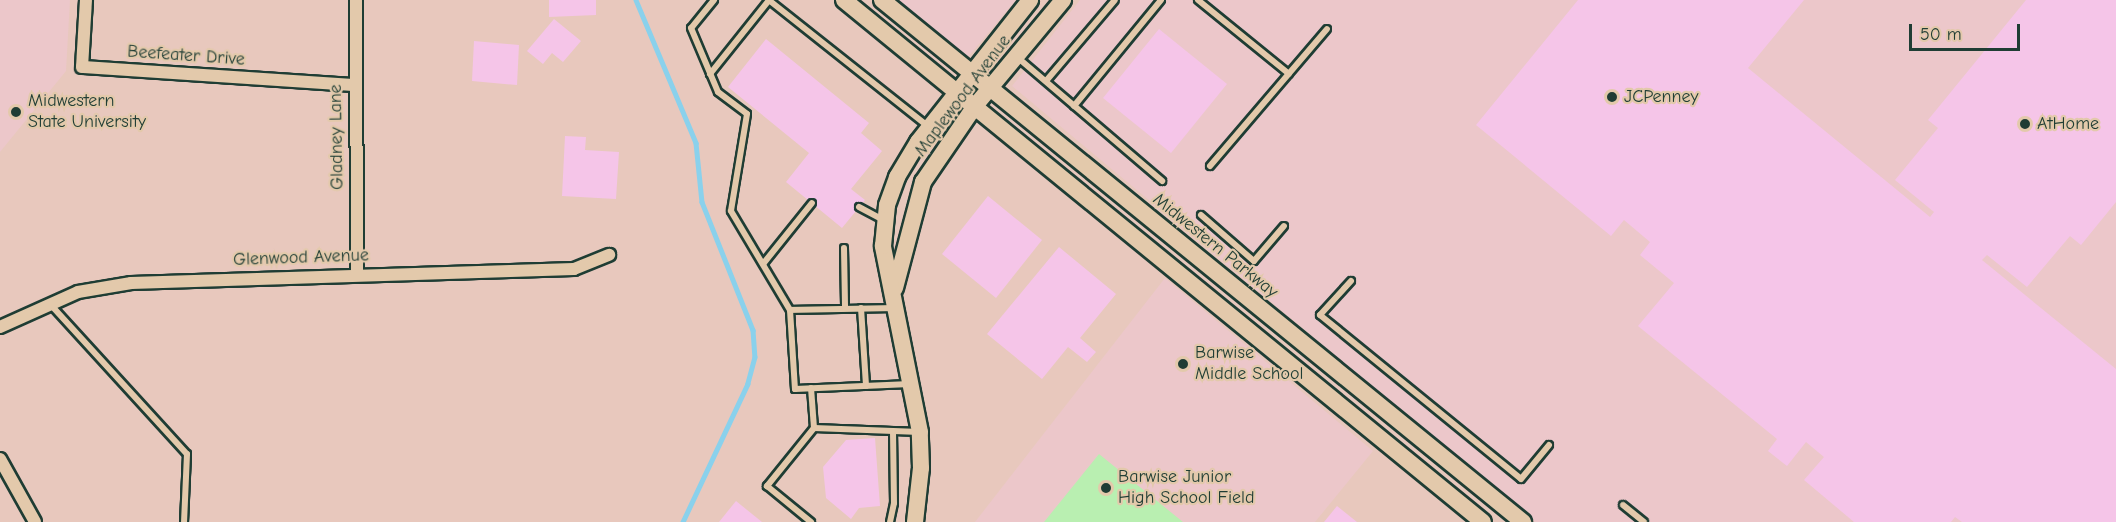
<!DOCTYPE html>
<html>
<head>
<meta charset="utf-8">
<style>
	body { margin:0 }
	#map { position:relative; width:2116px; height:522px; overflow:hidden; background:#e8c8bd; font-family:"Comic Neue",sans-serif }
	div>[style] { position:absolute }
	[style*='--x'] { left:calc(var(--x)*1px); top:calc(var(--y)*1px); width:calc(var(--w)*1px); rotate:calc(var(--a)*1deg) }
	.built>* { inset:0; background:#ecc7ca }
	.green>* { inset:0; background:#b9efb1 }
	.stream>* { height:4.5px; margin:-2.25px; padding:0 2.25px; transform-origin:2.25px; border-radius:2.25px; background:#8ad1ec }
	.building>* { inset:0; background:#f5c5e8 }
	.roads { filter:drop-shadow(2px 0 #1f3d34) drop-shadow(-2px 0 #1f3d34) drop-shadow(0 2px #1f3d34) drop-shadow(0 -2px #1f3d34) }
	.lane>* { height:6px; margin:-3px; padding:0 3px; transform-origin:3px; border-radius:3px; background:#e3c9ab }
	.street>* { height:12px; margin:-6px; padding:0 6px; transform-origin:6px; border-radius:6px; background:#e3c9ab }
	.secondary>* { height:16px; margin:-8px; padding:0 8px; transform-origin:8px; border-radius:8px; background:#e3c9ab }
	.dots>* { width:16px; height:16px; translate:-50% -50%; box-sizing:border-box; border:3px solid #e3c9ab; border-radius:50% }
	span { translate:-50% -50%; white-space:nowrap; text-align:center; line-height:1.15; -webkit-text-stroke:4.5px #e3c9ab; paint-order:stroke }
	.street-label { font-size:18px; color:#1f3d34 }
	.poi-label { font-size:18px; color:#1f3d34 }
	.left { translate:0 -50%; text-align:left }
	.scale { position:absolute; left:1909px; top:24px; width:111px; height:27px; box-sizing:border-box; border:3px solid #1f3d34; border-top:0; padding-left:8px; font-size:18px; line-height:21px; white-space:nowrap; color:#1f3d34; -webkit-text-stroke:4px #e3c9ab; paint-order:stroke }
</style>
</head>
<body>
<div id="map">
	<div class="built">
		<div style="clip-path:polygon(0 0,70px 0,66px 71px,0 152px)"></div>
		<div style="clip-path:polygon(899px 0,1016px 0,968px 57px)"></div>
		<div style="clip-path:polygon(1080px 0,2116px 0,2116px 522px,1535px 522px,1012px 86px)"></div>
		<div style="clip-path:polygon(1165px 278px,1373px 451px,1315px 522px,975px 522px)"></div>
	</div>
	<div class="green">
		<div style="clip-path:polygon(1099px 454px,1183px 522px,1044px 522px)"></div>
	</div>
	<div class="stream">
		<div style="--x:636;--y:0;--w:155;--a:67.2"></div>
		<div style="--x:696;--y:143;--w:59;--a:84.2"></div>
		<div style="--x:702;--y:202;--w:138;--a:68.3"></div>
		<div style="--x:753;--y:330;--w:27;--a:86"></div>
		<div style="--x:755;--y:357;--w:28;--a:105"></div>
		<div style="--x:748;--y:384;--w:153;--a:115.2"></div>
	</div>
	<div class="building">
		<div style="clip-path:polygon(549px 0,596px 0,596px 15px,549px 17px)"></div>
		<div style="clip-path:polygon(1578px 0,1804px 0,1748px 68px,1930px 217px,1934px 212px,1895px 180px,1938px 128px,1928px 120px,2026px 0,2116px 0,2116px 202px,2081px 245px,2070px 236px,2027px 287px,1987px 255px,1982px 260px,2116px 369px,2116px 522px,1962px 522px,1955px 517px,1951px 522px,1854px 522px,1804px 480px,1824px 457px,1806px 442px,1787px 466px,1768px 451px,1777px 439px,1638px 326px,1674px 283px,1640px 255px,1650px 242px,1624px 220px,1611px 236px,1476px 125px)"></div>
		<div style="clip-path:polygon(554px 19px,581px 41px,563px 62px,552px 53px,543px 64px,527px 51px)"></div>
		<div style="clip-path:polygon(1159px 29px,1227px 84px,1171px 153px,1103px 98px)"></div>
		<div style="clip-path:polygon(766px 39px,869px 123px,861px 133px,882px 151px,851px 189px,865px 200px,842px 228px,786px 182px,809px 153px,728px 87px)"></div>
		<div style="clip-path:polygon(474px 41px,519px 45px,517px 85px,472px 81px)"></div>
		<div style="clip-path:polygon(565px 136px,586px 137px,585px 150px,619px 152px,616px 199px,562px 196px)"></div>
		<div style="clip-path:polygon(988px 196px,1042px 240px,996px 298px,942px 254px)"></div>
		<div style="clip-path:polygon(1059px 247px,1116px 294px,1080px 338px,1096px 352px,1087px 362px,1068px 347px,1042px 379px,987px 334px)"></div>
		<div style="clip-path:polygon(875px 438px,880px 506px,859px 508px,851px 519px,826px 498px,823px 467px,846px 440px)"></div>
		<div style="clip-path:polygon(736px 501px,762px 522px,719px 522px)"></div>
		<div style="clip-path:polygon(1337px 506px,1357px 522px,1324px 522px)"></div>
	</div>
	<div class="roads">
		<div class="lane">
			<div style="--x:714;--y:0;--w:36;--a:129"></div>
			<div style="--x:691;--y:28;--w:69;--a:67.1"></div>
			<div style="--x:718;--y:92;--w:36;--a:37"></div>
			<div style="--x:747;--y:114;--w:98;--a:99.4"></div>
			<div style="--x:731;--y:211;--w:115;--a:59.2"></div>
			<div style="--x:790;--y:310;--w:103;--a:-1.1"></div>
			<div style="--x:1198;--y:0;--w:117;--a:39.1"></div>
			<div style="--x:770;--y:1;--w:203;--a:38.4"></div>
			<div style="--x:1017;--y:57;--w:191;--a:40.5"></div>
			<div style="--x:710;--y:74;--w:95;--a:-51.4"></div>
			<div style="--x:1046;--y:81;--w:106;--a:-49.6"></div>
			<div style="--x:1074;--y:106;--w:137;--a:-50.6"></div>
			<div style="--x:1210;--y:166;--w:180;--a:-49.5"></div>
			<div style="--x:859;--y:207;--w:30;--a:28"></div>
			<div style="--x:1201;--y:215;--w:70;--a:41"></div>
			<div style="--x:1254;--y:261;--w:46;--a:-49.4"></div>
			<div style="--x:844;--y:248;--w:60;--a:89"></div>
			<div style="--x:763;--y:264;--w:78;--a:-51.2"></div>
			<div style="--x:1351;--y:281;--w:46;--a:132.4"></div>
			<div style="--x:1320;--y:315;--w:259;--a:39.2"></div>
			<div style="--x:1521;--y:479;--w:44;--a:-50.5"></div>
			<div style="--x:50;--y:304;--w:203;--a:47.6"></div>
			<div style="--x:187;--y:454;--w:68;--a:92.5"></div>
			<div style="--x:861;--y:308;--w:78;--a:86.3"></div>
			<div style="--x:790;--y:310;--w:79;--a:86.4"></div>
			<div style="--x:795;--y:389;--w:115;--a:-2.5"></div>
			<div style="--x:811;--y:388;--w:40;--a:85.7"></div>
			<div style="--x:814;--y:428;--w:75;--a:129"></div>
			<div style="--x:767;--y:486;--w:57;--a:39.3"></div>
			<div style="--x:814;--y:428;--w:106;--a:2.2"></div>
			<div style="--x:1623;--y:505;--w:27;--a:39"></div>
			<div style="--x:890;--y:522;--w:19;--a:-78"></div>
			<div style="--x:894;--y:503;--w:70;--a:-90.8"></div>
		</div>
		<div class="street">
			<div style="--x:86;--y:0;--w:67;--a:93.4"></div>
			<div style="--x:82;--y:67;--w:273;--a:3.8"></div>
			<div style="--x:356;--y:0;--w:273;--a:89.8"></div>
			<div style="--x:0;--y:327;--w:85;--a:-24.2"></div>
			<div style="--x:78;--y:292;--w:54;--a:-9.6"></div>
			<div style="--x:131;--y:283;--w:443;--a:-1.8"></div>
			<div style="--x:574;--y:269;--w:38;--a:-22"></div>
			<div style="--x:0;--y:459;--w:72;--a:60.9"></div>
		</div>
		<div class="secondary">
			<div style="--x:844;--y:0;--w:825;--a:39.25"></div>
			<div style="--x:882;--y:0;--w:827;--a:39.16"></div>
			<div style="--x:895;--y:288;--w:110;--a:-75.2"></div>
			<div style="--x:923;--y:182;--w:92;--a:-55.6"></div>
			<div style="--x:975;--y:106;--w:138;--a:-50.3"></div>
			<div style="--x:915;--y:522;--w:54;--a:-83.7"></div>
			<div style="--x:921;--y:468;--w:36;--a:-92"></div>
			<div style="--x:920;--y:432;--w:190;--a:-101.3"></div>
			<div style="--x:883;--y:246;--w:41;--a:-84.4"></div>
			<div style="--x:887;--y:205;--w:30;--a:-70"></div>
			<div style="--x:897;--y:177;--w:41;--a:-59"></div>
			<div style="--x:918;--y:142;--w:181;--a:-51.7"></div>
		</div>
	</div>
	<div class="dots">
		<div style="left:1612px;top:97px;background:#1f3d34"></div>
		<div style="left:16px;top:112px;background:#1f3d34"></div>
		<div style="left:2025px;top:124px;background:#1f3d34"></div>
		<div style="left:1183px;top:364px;background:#1f3d34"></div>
		<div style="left:1106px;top:488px;background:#1f3d34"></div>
	</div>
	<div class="street-label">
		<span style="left:186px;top:56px;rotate:4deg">Beefeater Drive</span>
		<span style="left:963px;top:96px;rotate:-53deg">Maplewood Avenue</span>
		<span style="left:337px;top:137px;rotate:-91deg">Gladney Lane</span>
		<span style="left:1215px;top:246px;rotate:39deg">Midwestern Parkway</span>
		<span style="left:301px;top:258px;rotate:-2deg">Glenwood Avenue</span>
	</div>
	<div class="poi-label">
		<span class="left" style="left:1624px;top:97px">JCPenney</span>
		<span class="left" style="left:28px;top:112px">Midwestern<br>State University</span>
		<span class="left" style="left:2037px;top:124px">AtHome</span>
		<span class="left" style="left:1195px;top:364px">Barwise<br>Middle School</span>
		<span class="left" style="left:1118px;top:488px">Barwise Junior<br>High School Field</span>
	</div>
	<div class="scale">50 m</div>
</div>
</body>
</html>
